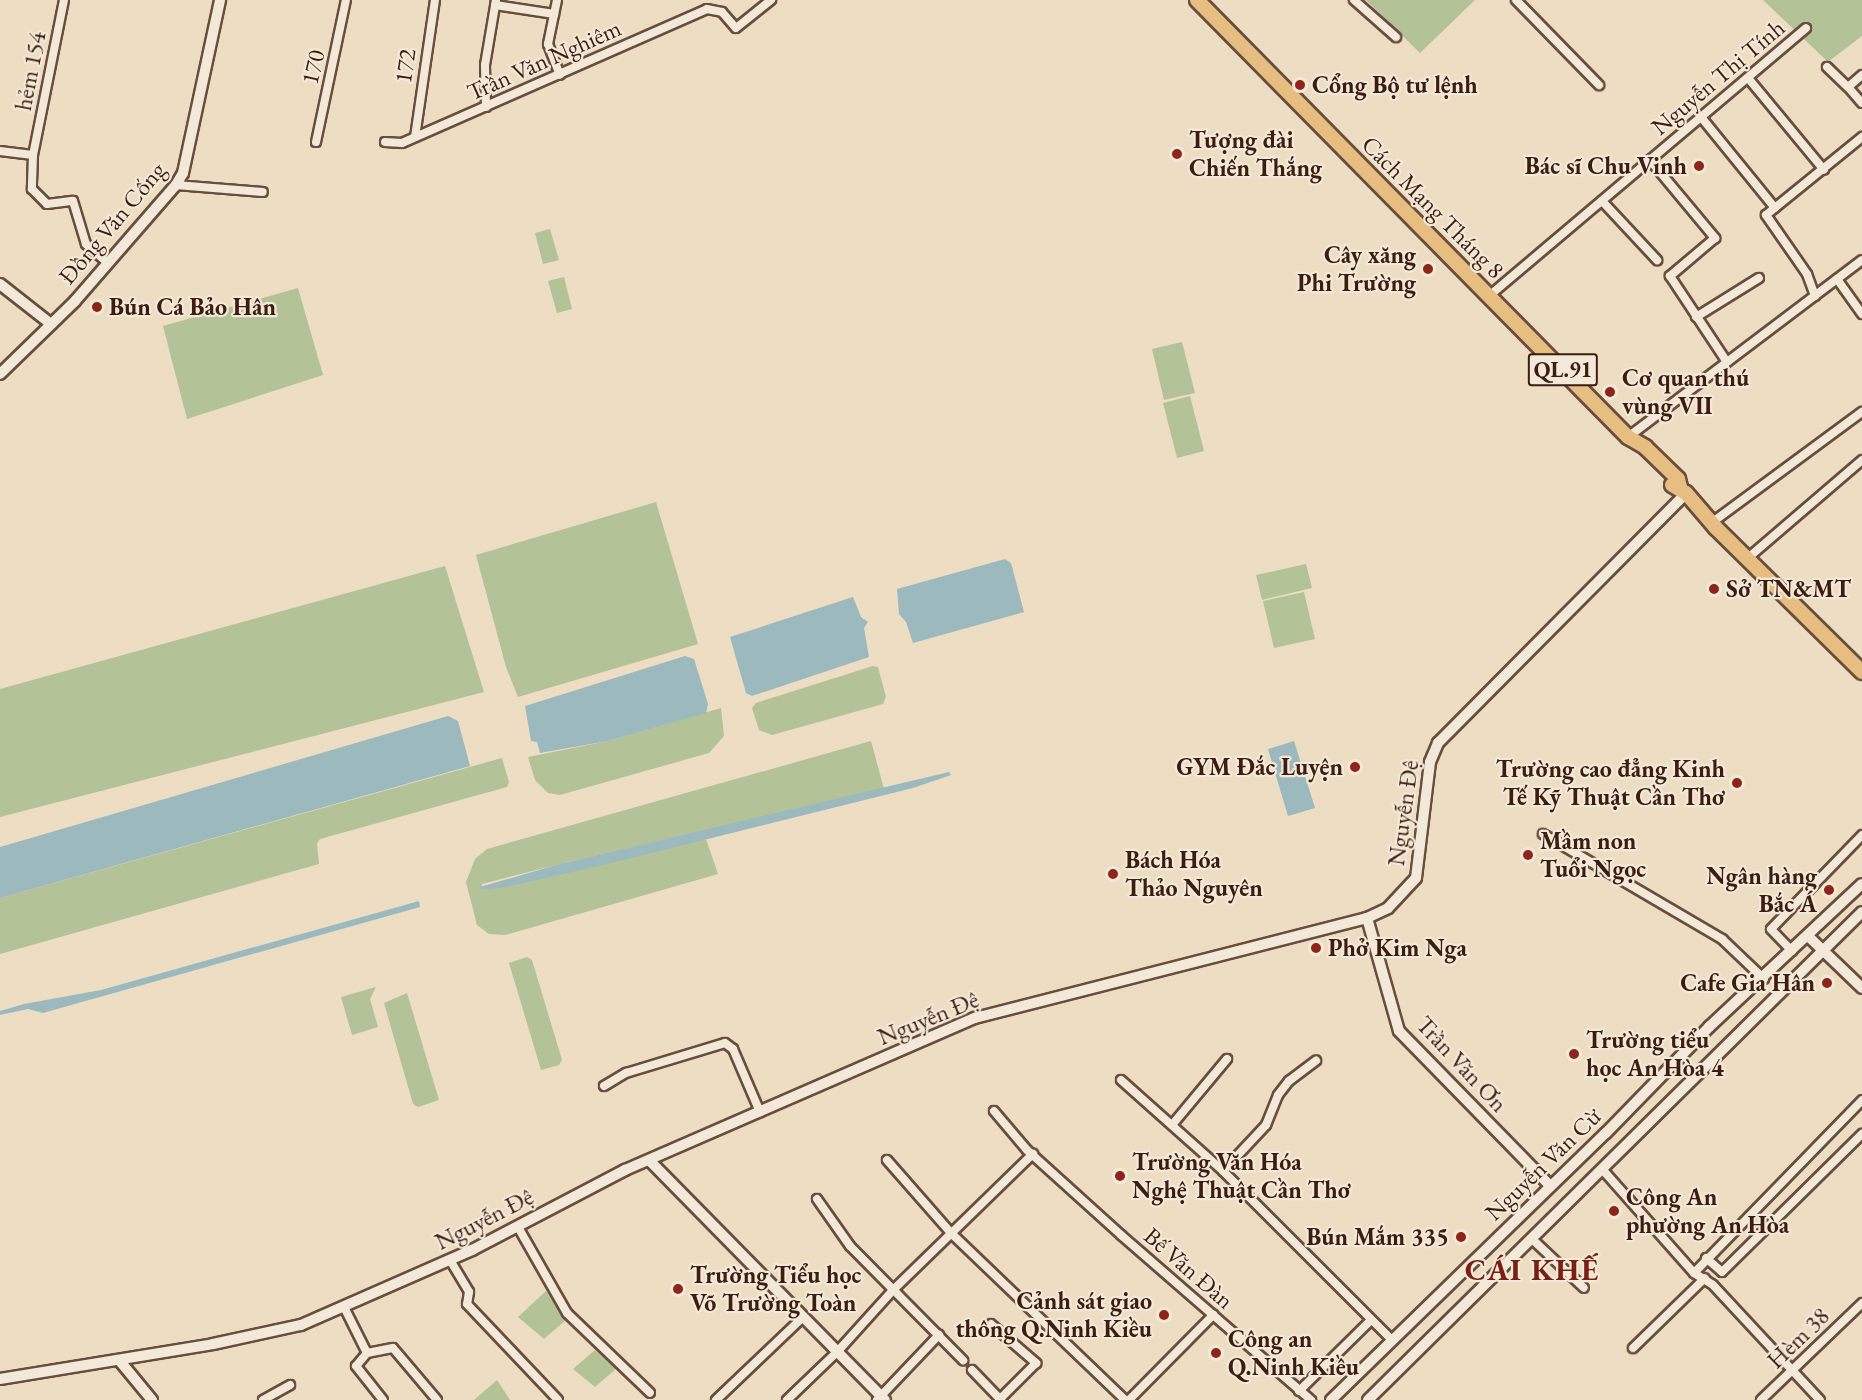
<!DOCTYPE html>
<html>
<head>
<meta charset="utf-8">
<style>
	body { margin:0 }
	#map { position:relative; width:1862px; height:1400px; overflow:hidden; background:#ecddc3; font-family:"EB Garamond",serif }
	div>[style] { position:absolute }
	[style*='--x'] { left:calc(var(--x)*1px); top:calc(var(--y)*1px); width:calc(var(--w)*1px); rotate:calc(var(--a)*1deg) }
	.green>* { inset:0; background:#b4c297 }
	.water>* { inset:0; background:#9cbabd }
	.roads { filter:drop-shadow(2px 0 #694d3d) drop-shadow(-2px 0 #694d3d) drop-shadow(0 2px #694d3d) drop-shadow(0 -2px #694d3d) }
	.street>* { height:8px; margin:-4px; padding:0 4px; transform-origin:4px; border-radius:4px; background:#f3e9d8 }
	.secondary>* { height:10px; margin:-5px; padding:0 5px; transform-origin:5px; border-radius:5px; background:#f3e9d8 }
	.highway>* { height:14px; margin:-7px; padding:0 7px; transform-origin:7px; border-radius:7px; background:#e6be82 }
	.dots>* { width:16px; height:16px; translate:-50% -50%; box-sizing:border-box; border:3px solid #f3e9d8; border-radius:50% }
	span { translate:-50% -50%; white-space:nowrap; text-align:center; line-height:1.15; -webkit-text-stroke:4.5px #f3e9d8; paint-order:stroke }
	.shield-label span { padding:2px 4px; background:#f3e9d8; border:2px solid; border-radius:4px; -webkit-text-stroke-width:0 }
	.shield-label { font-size:22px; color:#3d1d10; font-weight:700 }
	.street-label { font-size:24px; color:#3d1d10 }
	.poi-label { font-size:24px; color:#3d1d10; font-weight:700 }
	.left { translate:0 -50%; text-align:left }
	.right { translate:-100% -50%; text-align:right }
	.district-label { font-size:30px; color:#7a1f14; font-weight:700; letter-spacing:1.5px }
</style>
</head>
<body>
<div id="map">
	<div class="green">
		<div style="clip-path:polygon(1366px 0,1475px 0,1420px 53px)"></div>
		<div style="clip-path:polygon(1763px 0,1862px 0,1862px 36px,1828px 62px)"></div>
		<div style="clip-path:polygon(550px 229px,559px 260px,543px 264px,535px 233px)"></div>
		<div style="clip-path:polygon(564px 277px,572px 309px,557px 313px,548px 281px)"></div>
		<div style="clip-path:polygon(298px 288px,323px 375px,187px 419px,163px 326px)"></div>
		<div style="clip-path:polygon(1182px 342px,1195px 393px,1164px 400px,1152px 349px)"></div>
		<div style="clip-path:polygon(1190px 396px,1204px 451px,1177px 458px,1163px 403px)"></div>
		<div style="clip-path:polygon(656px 502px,698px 644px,518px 697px,506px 667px,476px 555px)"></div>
		<div style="clip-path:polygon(1306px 564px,1312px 588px,1262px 600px,1256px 575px)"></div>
		<div style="clip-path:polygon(445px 566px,484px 692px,0 817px,0 689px)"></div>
		<div style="clip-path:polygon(1304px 592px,1315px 639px,1274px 648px,1263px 601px)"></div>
		<div style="clip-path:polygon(873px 666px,878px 667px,886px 697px,883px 704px,772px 735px,759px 730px,752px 708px,756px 703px)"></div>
		<div style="clip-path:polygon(721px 708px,724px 736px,709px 753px,560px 795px,548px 793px,535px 780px,528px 757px,608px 741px)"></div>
		<div style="clip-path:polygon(871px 741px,884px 789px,556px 865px,482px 884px,482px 890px,706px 839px,718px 874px,505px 935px,489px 934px,477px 925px,466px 882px,475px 859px,487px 849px)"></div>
		<div style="clip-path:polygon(502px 758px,509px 782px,507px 787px,320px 839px,317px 844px,319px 864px,0 954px,0 898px)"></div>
		<div style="clip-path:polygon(527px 957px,532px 960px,562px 1060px,559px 1065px,541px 1070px,509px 963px)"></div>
		<div style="clip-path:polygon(376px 987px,370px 999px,378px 1027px,352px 1035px,341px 997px)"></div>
		<div style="clip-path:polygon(407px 993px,439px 1100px,418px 1107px,413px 1104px,384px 1003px)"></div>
		<div style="clip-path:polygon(546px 1291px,566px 1320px,544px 1339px,518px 1317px)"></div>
		<div style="clip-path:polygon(595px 1350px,616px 1369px,595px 1387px,573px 1369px)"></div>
		<div style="clip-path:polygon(497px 1380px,510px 1400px,474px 1400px)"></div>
	</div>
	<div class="water">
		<div style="clip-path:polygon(1005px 559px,1011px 563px,1024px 612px,913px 643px,906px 622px,899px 614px,897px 589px)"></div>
		<div style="clip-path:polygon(853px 597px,861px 617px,868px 622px,864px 628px,869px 657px,752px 696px,746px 693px,730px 637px)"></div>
		<div style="clip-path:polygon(685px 656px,694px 659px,708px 704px,706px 713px,608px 741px,540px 753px,537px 742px,531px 741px,525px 706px)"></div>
		<div style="clip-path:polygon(448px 716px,458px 721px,470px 766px,0 898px,0 847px)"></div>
		<div style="clip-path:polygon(1294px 741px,1315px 808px,1288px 816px,1268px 749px)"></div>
		<div style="clip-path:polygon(949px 772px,951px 775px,913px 788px,603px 865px,506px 887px,481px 890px,480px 887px,556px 865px)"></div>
		<div style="clip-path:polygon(419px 901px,420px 907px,43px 1013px,28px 1009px,0 1015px,0 1011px,24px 1004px,101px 990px)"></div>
	</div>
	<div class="roads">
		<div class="street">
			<div style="--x:64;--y:0;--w:158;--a:101.3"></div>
			<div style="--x:33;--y:155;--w:34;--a:92"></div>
			<div style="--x:32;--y:189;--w:21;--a:45"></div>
			<div style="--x:47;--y:204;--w:26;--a:-7"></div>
			<div style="--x:73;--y:201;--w:45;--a:73.2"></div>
			<div style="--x:86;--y:244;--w:29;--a:41"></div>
			<div style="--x:557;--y:0;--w:45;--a:101.6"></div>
			<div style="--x:548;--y:44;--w:33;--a:69"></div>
			<div style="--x:1354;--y:0;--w:56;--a:41.4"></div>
			<div style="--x:1516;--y:0;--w:119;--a:45.7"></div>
			<div style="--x:495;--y:5;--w:60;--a:8.7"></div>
			<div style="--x:1827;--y:67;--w:29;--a:44"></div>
			<div style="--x:1862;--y:75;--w:18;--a:139"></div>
			<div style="--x:1848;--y:87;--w:21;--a:49"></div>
			<div style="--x:1748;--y:78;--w:119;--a:50.4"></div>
			<div style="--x:486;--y:107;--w:42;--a:-91.4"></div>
			<div style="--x:485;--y:65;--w:66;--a:-80.4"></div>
			<div style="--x:1701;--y:117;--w:117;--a:50.9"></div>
			<div style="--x:415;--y:137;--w:138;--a:-81.7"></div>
			<div style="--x:316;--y:142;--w:145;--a:-78.1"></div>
			<div style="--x:385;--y:142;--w:17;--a:3"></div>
			<div style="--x:402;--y:143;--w:333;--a:-23.7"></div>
			<div style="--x:707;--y:9;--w:15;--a:11"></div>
			<div style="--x:722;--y:12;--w:21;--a:49"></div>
			<div style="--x:736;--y:28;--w:45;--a:-38.7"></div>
			<div style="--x:0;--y:151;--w:33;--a:7"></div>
			<div style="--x:1650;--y:160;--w:102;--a:50.2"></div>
			<div style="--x:1715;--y:238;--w:59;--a:139.8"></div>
			<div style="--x:1670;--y:276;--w:103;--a:56.5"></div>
			<div style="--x:176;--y:185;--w:87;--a:4.6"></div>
			<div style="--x:1602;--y:201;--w:81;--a:47"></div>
			<div style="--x:1837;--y:279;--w:43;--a:54.5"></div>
			<div style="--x:1489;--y:296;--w:415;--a:-40.2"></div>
			<div style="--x:1815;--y:296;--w:23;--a:-110"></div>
			<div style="--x:1807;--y:274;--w:72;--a:-124.8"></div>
			<div style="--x:1766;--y:215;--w:124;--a:-39.1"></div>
			<div style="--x:1696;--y:317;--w:74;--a:-31.8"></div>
			<div style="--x:1628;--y:437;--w:293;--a:-37.1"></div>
			<div style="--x:1714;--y:521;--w:184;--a:-36.4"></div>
			<div style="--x:1749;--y:557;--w:149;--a:-40.6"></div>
			<div style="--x:1543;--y:834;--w:208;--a:30.4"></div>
			<div style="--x:1722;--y:939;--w:58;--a:43.6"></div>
			<div style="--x:1792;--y:951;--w:30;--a:-134"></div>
			<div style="--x:1771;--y:929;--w:131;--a:-45.9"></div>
			<div style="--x:1121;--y:1080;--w:137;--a:41.7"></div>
			<div style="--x:1223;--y:1171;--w:238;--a:45"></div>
			<div style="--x:604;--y:1086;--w:26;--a:-31"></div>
			<div style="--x:626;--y:1073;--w:103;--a:-16.9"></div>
			<div style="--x:725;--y:1043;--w:10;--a:37"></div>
			<div style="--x:733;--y:1049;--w:69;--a:66.8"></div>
			<div style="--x:994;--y:1111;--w:51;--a:49.8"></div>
			<div style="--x:1027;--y:1150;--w:127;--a:42.1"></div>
			<div style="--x:1121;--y:1235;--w:252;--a:41"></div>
			<div style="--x:1172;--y:1125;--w:86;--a:-50.2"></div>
			<div style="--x:887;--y:1160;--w:97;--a:48.8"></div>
			<div style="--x:951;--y:1233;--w:241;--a:43.8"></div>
			<div style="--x:1602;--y:1169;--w:139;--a:48.5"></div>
			<div style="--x:1694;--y:1273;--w:241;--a:-45.8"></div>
			<div style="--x:1223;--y:1171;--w:63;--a:-46.9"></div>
			<div style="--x:1266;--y:1125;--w:32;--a:-68"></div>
			<div style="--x:1278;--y:1095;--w:18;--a:-52"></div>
			<div style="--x:1289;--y:1081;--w:34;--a:-37"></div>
			<div style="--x:817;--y:1199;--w:57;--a:54.9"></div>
			<div style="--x:850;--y:1246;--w:161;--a:45.3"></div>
			<div style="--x:518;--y:1227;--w:99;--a:60.3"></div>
			<div style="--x:567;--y:1313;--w:115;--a:43.9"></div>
			<div style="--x:1532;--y:1239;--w:71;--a:43.3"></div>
			<div style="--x:1706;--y:1258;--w:21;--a:41"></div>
			<div style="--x:1722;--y:1272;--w:197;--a:-44.6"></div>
			<div style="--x:450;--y:1260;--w:37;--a:59"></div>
			<div style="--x:469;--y:1292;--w:12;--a:99"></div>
			<div style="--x:467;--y:1304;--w:132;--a:46.5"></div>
			<div style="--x:1694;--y:1273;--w:22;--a:32"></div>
			<div style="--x:1713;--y:1285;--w:157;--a:47.1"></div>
			<div style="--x:344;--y:1307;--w:51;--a:63.4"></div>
			<div style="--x:367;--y:1353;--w:26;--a:-11"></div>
			<div style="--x:393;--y:1348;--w:68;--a:49.8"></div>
			<div style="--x:991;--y:1324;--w:60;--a:40.9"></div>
			<div style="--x:1036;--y:1363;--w:52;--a:135"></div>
			<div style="--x:1633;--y:1348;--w:100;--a:-44.2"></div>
			<div style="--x:367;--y:1353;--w:17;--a:130"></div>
			<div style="--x:356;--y:1366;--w:43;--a:51.5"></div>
			<div style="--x:972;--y:1370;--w:42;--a:46"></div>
			<div style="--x:1299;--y:1391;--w:101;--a:-44.6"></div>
			<div style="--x:263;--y:1400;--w:31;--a:-29"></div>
			<div style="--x:716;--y:1400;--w:119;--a:-43.6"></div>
			<div style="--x:787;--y:1400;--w:71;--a:-43.9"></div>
			<div style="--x:838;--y:1351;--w:84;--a:-47.9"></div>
			<div style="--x:894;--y:1289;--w:194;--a:-44.2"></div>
			<div style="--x:877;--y:1400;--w:90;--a:-46.4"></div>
			<div style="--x:1129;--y:1400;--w:120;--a:-45.3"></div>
			<div style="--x:1761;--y:1400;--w:140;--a:-43.8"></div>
		</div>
		<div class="secondary">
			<div style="--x:0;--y:284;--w:65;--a:38.1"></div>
			<div style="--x:0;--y:374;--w:105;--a:-44.2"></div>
			<div style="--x:75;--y:301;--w:154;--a:-49"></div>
			<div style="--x:176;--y:185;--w:14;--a:-60"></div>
			<div style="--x:183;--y:173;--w:177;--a:-77.9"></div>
			<div style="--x:1367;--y:918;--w:117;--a:74.2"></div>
			<div style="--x:1399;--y:1031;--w:216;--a:45.7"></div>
			<div style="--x:1808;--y:936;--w:75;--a:43.9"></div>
			<div style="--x:650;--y:1161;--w:335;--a:45.5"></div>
			<div style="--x:119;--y:1360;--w:52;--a:50.5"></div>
			<div style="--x:0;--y:1379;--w:216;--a:-9.3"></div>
			<div style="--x:213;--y:1344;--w:90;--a:-12.2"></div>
			<div style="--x:301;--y:1325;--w:187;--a:-23.7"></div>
			<div style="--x:472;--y:1250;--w:173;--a:-27.6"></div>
			<div style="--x:625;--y:1170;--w:382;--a:-23.5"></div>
			<div style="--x:975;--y:1018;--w:405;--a:-14.3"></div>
			<div style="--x:1367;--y:918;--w:23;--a:-25"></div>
			<div style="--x:1388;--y:908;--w:41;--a:-47"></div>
			<div style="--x:1416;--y:878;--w:117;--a:-83.1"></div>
			<div style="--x:1430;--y:762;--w:21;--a:-67"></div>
			<div style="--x:1438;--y:743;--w:352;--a:-45.2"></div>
			<div style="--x:1331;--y:1400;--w:383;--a:-44.2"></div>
			<div style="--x:1606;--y:1133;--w:148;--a:-45.8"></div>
			<div style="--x:1709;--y:1027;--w:209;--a:-43.1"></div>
			<div style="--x:1368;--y:1400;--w:694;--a:-44.65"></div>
		</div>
		<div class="highway">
			<div style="--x:1197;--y:0;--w:614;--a:45.4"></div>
			<div style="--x:1628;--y:437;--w:20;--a:30"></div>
			<div style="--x:1645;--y:447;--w:46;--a:44.1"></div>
			<div style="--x:1678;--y:479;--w:8;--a:76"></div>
			<div style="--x:1672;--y:485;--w:16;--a:30"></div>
			<div style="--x:1686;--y:493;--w:46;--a:49.4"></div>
			<div style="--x:1716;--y:528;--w:205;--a:44.6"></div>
		</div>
	</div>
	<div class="dots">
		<div style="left:1300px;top:85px;background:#8f2418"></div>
		<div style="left:1177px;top:154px;background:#8f2418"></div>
		<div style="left:1699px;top:166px;background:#8f2418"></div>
		<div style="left:1428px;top:269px;background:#8f2418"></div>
		<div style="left:97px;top:307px;background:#8f2418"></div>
		<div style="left:1610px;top:392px;background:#8f2418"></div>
		<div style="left:1714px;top:589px;background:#8f2418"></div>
		<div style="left:1355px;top:767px;background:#8f2418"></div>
		<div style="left:1737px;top:783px;background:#8f2418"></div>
		<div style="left:1528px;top:855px;background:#8f2418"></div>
		<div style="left:1113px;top:874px;background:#8f2418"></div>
		<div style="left:1829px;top:890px;background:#8f2418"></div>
		<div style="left:1316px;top:948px;background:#8f2418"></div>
		<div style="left:1827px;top:983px;background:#8f2418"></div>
		<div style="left:1574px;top:1054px;background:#8f2418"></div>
		<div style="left:1120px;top:1176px;background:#8f2418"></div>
		<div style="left:1614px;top:1211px;background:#8f2418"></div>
		<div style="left:1461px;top:1237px;background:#8f2418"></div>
		<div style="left:678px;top:1289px;background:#8f2418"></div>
		<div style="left:1164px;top:1315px;background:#8f2418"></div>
		<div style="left:1216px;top:1353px;background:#8f2418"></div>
	</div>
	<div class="shield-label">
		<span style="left:1563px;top:370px">QL.91</span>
	</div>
	<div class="street-label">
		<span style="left:544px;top:60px;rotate:-24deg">Trần Văn Nghiêm</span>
		<span style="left:405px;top:66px;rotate:-82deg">172</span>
		<span style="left:313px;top:67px;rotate:-77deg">170</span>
		<span style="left:30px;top:71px;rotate:-79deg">hẻm 154</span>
		<span style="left:1718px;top:77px;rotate:-40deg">Nguyễn Thị Tính</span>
		<span style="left:1433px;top:207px;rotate:45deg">Cách Mạng Tháng 8</span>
		<span style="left:112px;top:223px;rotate:-50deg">Đồng Văn Cống</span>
		<span style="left:1403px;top:813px;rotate:-82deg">Nguyễn Đệ</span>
		<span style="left:928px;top:1018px;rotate:-22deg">Nguyễn Đệ</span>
		<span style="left:1462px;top:1064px;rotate:47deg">Trần Văn Ơn</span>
		<span style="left:1543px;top:1164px;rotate:-44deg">Nguyễn Văn Cừ</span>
		<span style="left:484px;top:1219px;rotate:-27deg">Nguyễn Đệ</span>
		<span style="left:1189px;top:1268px;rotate:41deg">Bế Văn Đàn</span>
		<span style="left:1798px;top:1338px;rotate:-44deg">Hèm 38</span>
	</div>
	<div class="poi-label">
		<span class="left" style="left:1312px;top:85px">Cổng Bộ tư lệnh</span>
		<span class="left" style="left:1189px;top:154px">Tượng đài<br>Chiến Thắng</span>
		<span class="right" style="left:1687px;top:166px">Bác sĩ Chu Vinh</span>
		<span class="right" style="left:1416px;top:269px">Cây xăng<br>Phi Trường</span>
		<span class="left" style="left:109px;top:307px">Bún Cá Bảo Hân</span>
		<span class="left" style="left:1622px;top:392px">Cơ quan thú<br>vùng VII</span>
		<span class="left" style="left:1726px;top:589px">Sở TN&amp;MT</span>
		<span class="right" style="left:1343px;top:767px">GYM Đắc Luyện</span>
		<span class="right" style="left:1725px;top:783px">Trường cao đẳng Kinh<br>Tế Kỹ Thuật Cần Thơ</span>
		<span class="left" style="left:1540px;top:855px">Mầm non<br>Tuổi Ngọc</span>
		<span class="left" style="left:1125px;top:874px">Bách Hóa<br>Thảo Nguyên</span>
		<span class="right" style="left:1817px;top:890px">Ngân hàng<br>Bắc Á</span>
		<span class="left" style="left:1328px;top:948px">Phở Kim Nga</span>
		<span class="right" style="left:1815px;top:983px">Cafe Gia Hân</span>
		<span class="left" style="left:1586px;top:1054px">Trường tiểu<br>học An Hòa 4</span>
		<span class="left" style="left:1132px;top:1176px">Trường Văn Hóa<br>Nghệ Thuật Cần Thơ</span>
		<span class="left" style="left:1626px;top:1211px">Công An<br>phường An Hòa</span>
		<span class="right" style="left:1449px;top:1237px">Bún Mắm 335</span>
		<span class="left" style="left:690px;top:1289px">Trường Tiểu học<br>Võ Trường Toàn</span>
		<span class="right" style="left:1152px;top:1315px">Cảnh sát giao<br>thông Q.Ninh Kiều</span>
		<span class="left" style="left:1228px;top:1353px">Công an<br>Q.Ninh Kiều</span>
	</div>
	<div class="district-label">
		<span style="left:1532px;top:1270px">CÁI KHẾ</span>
	</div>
</div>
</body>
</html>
